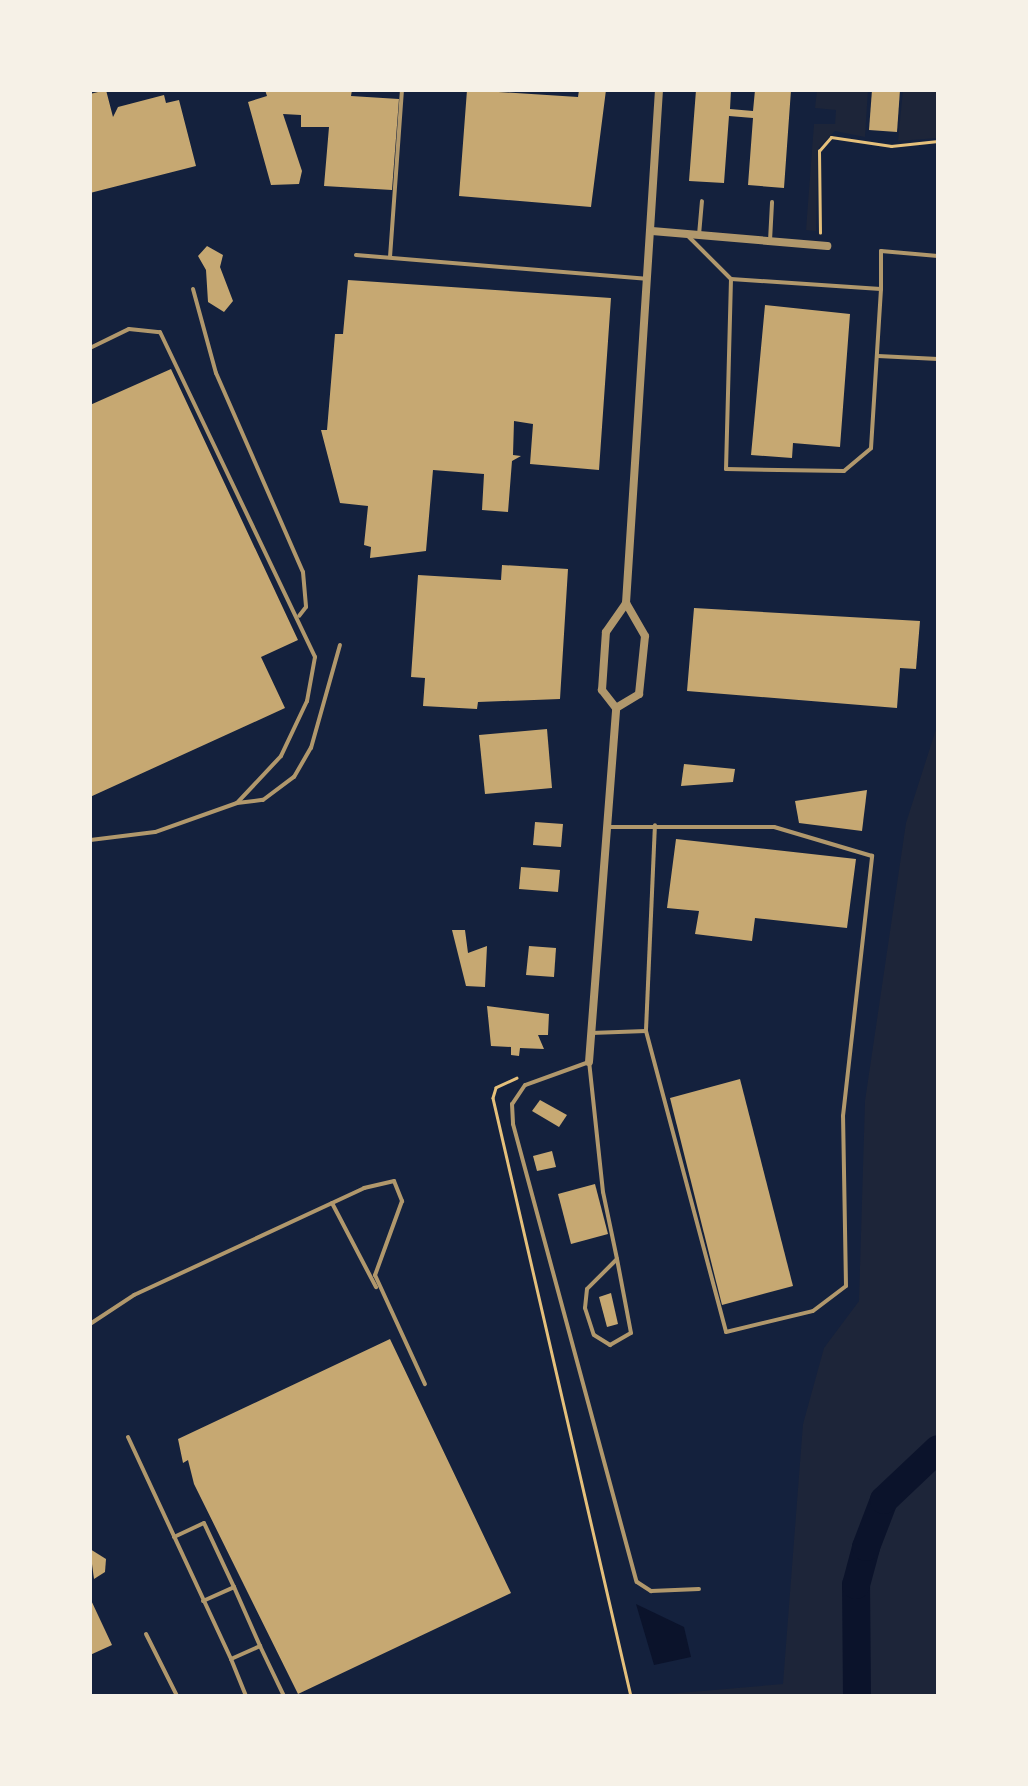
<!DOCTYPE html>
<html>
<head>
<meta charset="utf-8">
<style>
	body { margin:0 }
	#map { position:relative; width:1028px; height:1786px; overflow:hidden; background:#14213d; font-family:Figtree,sans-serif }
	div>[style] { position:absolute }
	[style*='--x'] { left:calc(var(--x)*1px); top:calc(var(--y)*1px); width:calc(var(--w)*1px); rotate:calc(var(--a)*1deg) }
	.green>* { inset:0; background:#1d2539 }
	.water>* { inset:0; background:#0b132b }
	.river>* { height:28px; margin:-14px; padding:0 14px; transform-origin:14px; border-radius:14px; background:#0b132b }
	.building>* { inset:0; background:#c6a872 }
	.path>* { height:2.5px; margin:-1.25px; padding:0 1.25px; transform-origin:1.25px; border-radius:1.25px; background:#e5c07b }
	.service>* { height:4px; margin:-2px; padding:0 2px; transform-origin:2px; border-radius:2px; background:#b1986c }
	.minor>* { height:8px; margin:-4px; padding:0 4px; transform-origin:4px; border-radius:4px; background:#b1986c }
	span { translate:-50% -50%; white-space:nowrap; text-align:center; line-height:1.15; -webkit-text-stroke:10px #f6f1e7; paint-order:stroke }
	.frame { position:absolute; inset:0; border:92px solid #f6f1e7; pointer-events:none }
</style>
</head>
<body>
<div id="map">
	<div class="green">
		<div style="clip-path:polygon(817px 90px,868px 90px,865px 137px,835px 131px,818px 148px,816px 231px,806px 230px,814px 124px,835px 124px,836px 110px,815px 108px)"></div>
		<div style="clip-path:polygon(903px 90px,938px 90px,938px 138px,898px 141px)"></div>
		<div style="clip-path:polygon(938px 723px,938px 1696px,644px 1696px,783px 1684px,803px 1424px,824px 1348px,859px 1301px,865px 1101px,906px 823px)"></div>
	</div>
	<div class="water">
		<div style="clip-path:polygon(636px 1604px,684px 1627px,691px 1657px,654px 1665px)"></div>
	</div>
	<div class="river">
		<div style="--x:857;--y:1696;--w:111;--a:-90.5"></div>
		<div style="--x:856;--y:1585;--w:39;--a:-75"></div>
		<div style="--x:866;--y:1547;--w:50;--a:-69"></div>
		<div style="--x:884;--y:1500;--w:74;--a:-43.4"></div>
	</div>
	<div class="building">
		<div style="clip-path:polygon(106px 90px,113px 117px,118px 107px,164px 95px,166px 103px,179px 100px,196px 166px,90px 193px,90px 94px)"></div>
		<div style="clip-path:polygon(265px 90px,352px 90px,351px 96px,399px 99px,392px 190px,324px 186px,329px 127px,301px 127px,301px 115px,283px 114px,302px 171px,299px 184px,271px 185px,248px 102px,267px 96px)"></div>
		<div style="clip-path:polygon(467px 90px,578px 97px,579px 90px,606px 90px,591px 207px,459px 196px)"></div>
		<div style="clip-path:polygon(696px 90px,731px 90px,730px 109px,753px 111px,755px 90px,791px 90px,784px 188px,748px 185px,753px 118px,729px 116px,724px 183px,689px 181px)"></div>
		<div style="clip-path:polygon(872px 90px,900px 90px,897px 132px,869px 130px)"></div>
		<div style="clip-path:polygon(207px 246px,223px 255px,220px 267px,233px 301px,224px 312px,208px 302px,206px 270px,198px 256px)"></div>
		<div style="clip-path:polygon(348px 280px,611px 298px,599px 470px,530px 464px,533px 424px,514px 421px,513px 455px,521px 456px,512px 461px,508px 512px,482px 510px,484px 474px,433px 470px,426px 551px,370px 558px,371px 547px,364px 545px,368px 506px,340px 503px,321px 430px,327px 430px,335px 334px,343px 334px)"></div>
		<div style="clip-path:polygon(765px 305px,850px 314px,840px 447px,793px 443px,792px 458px,751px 455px)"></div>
		<div style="clip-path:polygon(171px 369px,298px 640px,261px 657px,285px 708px,90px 797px,90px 405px)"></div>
		<div style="clip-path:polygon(502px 565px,568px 569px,560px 699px,478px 702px,477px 709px,423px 706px,425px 678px,411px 677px,418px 575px,501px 580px)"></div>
		<div style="clip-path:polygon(694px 608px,920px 621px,916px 669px,900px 668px,897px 708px,687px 691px)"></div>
		<div style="clip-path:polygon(547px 729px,552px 788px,485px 794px,479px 735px)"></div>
		<div style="clip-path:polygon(684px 764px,735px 769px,733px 782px,681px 786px)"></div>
		<div style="clip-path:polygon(867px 790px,862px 831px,799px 823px,795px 801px)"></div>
		<div style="clip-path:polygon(535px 822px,563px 824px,561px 847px,533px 845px)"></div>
		<div style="clip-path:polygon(676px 839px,856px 859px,847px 928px,755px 918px,752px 941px,695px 934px,699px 911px,667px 908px)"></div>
		<div style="clip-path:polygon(521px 867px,560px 870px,558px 892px,519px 889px)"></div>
		<div style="clip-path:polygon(452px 930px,465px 930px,468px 953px,487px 946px,485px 987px,466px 986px)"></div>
		<div style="clip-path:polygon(529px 946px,556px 948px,554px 977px,526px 975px)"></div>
		<div style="clip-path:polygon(487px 1006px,549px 1014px,548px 1035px,538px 1035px,544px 1049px,520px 1048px,519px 1056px,511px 1055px,511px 1047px,491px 1046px)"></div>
		<div style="clip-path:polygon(740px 1079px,793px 1286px,722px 1305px,670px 1098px)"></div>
		<div style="clip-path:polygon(540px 1100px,567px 1115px,559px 1127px,532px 1111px)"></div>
		<div style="clip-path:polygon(552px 1151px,556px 1167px,537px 1171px,533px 1156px)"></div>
		<div style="clip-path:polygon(595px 1184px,608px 1234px,571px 1244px,558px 1194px)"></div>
		<div style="clip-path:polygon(611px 1293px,618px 1324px,607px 1327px,599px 1297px)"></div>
		<div style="clip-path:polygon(390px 1339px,511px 1593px,298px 1694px,194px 1484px,188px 1460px,183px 1463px,178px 1439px)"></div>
		<div style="clip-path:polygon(90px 1549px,106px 1559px,105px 1572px,94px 1579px)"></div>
		<div style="clip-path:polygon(90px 1598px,112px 1645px,90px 1655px)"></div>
	</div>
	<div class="path">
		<div style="--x:820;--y:233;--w:82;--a:-90.7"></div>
		<div style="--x:819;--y:151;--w:18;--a:-49"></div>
		<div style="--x:831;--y:137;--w:61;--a:8.5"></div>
		<div style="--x:891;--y:146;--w:47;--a:-6.1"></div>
		<div style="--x:517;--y:1078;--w:23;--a:155"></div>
		<div style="--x:496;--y:1088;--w:10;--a:107"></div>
		<div style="--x:493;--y:1098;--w:614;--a:77.01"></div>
	</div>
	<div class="service">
		<div style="--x:699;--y:235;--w:34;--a:-85"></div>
		<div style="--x:689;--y:237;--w:59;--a:45"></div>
		<div style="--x:731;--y:279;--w:150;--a:3.8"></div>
		<div style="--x:881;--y:289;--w:38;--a:-90"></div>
		<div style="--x:881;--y:251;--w:57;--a:5"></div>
		<div style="--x:770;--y:241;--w:39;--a:-87"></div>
		<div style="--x:356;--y:255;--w:291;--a:4.7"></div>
		<div style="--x:390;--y:257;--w:167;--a:-85.9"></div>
		<div style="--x:731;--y:279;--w:190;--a:91.5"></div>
		<div style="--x:726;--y:469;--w:118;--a:1"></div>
		<div style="--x:844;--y:471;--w:35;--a:-40"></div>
		<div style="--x:871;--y:448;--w:159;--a:-86.4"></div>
		<div style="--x:193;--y:289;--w:87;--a:74.7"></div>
		<div style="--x:216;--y:373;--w:217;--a:66.4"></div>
		<div style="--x:303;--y:572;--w:35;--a:85"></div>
		<div style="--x:306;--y:607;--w:11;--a:128"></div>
		<div style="--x:90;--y:348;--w:43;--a:-26"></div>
		<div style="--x:129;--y:329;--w:31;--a:6"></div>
		<div style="--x:160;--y:332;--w:360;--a:64.5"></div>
		<div style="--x:315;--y:657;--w:45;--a:100.3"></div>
		<div style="--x:307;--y:701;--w:61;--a:115.3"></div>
		<div style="--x:281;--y:756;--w:64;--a:133.1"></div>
		<div style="--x:237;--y:803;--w:87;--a:160.5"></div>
		<div style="--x:155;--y:832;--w:65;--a:173"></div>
		<div style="--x:878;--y:356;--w:60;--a:2.9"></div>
		<div style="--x:237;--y:803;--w:26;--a:-7"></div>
		<div style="--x:263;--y:800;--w:39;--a:-37"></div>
		<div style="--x:294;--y:777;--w:34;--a:-60"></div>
		<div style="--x:311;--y:748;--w:107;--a:-74.3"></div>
		<div style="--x:646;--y:1030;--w:205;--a:-87.5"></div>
		<div style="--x:591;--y:1033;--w:55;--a:-2.1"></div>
		<div style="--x:646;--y:1031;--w:311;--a:75.1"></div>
		<div style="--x:726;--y:1332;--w:89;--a:-13.6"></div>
		<div style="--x:813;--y:1311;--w:41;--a:-37.1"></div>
		<div style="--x:846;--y:1286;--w:170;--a:-91"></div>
		<div style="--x:843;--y:1116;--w:262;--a:-83.6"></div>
		<div style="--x:872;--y:856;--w:102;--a:-163.5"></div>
		<div style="--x:774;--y:827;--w:167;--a:180"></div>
		<div style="--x:332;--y:1203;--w:95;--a:62.4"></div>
		<div style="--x:617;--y:1259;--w:42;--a:135"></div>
		<div style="--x:587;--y:1289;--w:19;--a:96"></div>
		<div style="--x:585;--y:1308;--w:28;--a:72"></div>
		<div style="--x:594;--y:1335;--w:19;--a:32"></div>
		<div style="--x:610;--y:1345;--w:24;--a:-30"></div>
		<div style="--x:631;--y:1333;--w:75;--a:-100.7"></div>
		<div style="--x:617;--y:1259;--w:68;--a:-101.8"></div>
		<div style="--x:603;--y:1192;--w:131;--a:-96.1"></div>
		<div style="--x:589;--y:1062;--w:68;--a:160.2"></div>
		<div style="--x:525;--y:1085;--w:23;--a:124"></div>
		<div style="--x:512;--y:1104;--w:20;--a:87"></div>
		<div style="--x:513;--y:1124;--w:474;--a:74.9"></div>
		<div style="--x:637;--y:1582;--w:17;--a:33"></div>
		<div style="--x:651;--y:1591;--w:48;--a:-2.4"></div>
		<div style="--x:90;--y:1324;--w:53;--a:-33.4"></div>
		<div style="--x:134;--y:1295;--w:254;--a:-24.9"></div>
		<div style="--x:364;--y:1188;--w:31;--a:-13"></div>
		<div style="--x:394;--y:1181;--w:22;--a:68"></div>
		<div style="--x:402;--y:1201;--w:79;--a:110"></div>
		<div style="--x:375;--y:1275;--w:120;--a:65.4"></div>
		<div style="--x:128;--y:1437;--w:245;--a:65.1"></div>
		<div style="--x:174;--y:1537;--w:33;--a:-25"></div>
		<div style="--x:204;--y:1523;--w:71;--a:64.9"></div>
		<div style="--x:203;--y:1601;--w:34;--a:-24"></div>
		<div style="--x:234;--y:1587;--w:64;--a:66.2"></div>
		<div style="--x:146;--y:1634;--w:69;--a:63.4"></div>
		<div style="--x:246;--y:1696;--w:40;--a:-112"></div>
		<div style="--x:231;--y:1659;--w:32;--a:-24"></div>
		<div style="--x:260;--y:1646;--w:55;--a:64.4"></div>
	</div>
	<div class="minor">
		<div style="--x:652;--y:231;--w:176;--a:4.9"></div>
		<div style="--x:616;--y:708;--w:27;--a:-31"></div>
		<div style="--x:639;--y:694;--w:58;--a:-84.1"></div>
		<div style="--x:645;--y:636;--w:38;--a:-120"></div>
		<div style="--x:589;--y:1062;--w:355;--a:-85.6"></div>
		<div style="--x:616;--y:708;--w:23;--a:-128"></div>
		<div style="--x:602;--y:690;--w:58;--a:-86.1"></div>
		<div style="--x:606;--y:632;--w:35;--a:-55"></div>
		<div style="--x:626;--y:603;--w:514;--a:-86.32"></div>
	</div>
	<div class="frame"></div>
</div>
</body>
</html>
